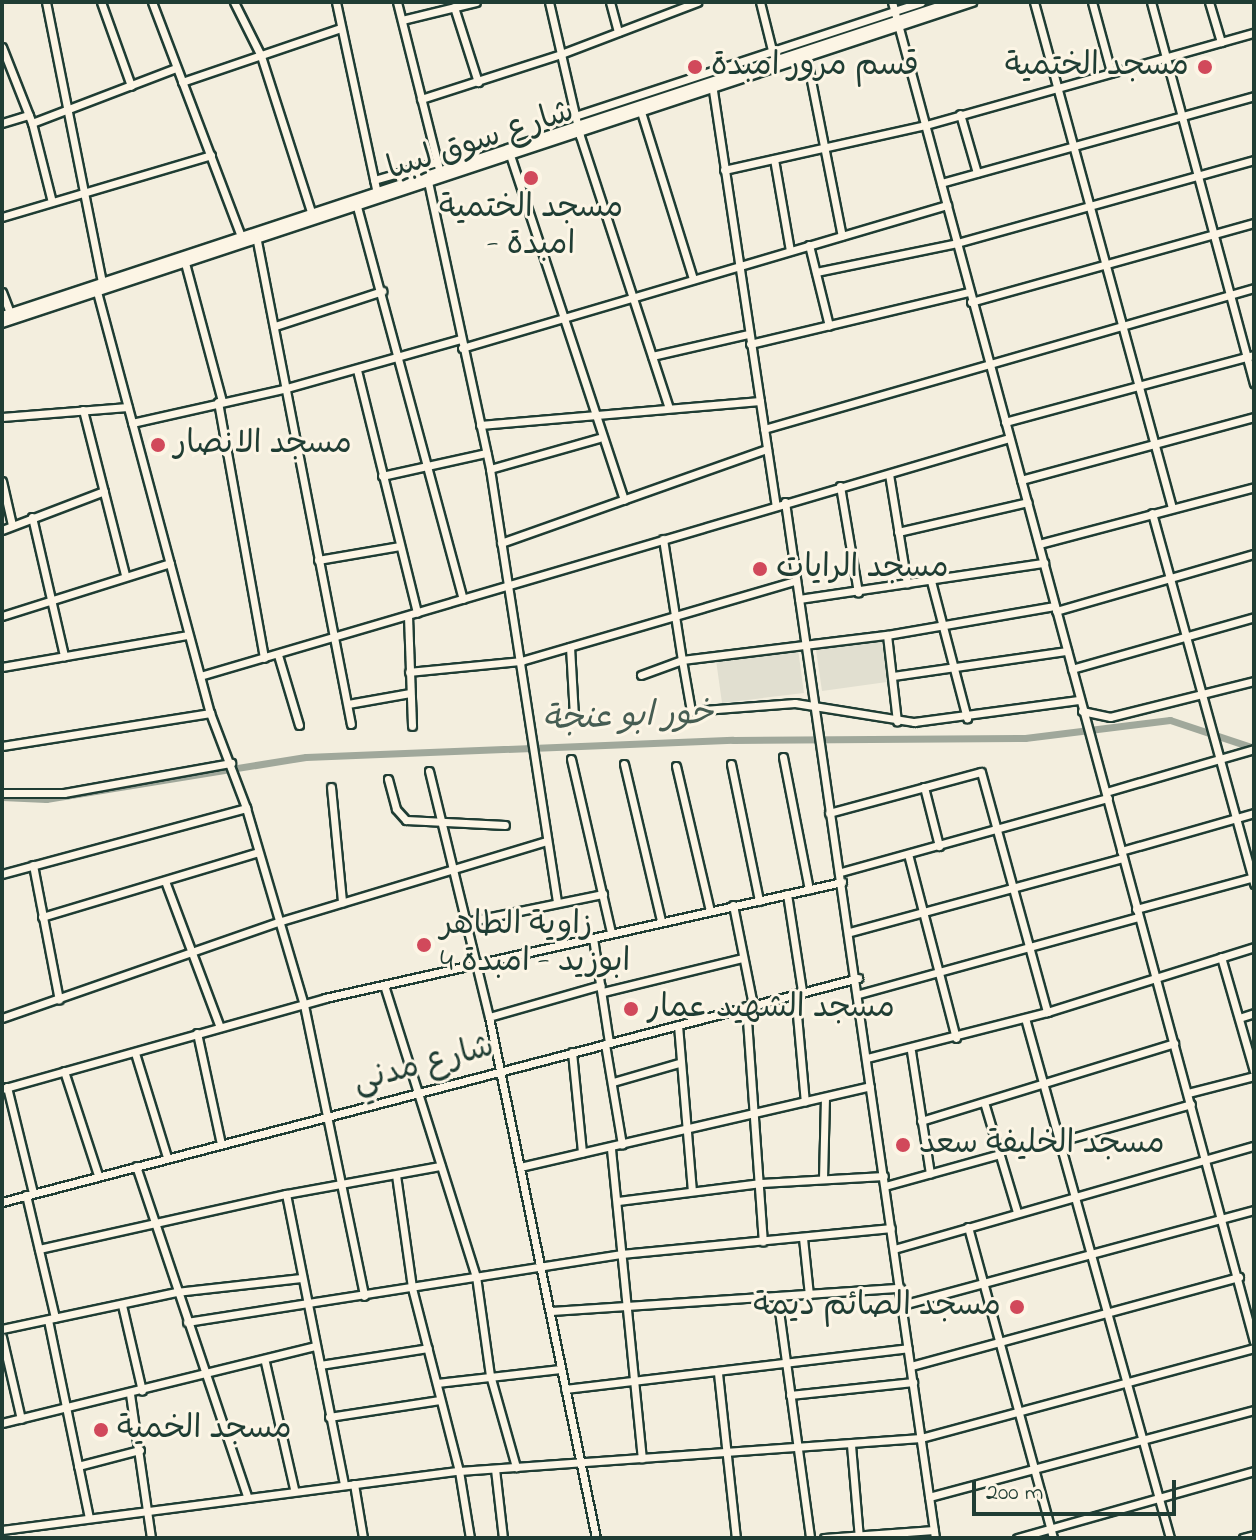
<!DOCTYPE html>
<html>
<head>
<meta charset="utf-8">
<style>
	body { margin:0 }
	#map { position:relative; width:1256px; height:1540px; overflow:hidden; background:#f3eede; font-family:"Indie Flower","Playpen Sans Arabic",sans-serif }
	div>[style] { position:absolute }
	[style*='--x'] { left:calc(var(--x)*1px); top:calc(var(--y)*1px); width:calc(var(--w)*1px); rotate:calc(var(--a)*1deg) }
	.built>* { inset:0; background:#e1dfd0 }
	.canal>* { height:7px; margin:-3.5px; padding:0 3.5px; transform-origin:3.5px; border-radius:3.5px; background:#a0a89b }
	.roads { filter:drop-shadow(2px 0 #1f3d34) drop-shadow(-2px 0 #1f3d34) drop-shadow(0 2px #1f3d34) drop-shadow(0 -2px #1f3d34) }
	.minor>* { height:7px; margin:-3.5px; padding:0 3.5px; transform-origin:3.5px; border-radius:3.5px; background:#fcf5e5 }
	.major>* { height:8px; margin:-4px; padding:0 4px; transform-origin:4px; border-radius:4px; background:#fcf5e5 }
	.dots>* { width:22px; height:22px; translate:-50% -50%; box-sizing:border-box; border:4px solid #fcf5e5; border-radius:50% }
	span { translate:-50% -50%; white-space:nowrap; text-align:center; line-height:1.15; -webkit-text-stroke:6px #fcf5e5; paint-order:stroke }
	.poi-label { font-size:32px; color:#1f3d34 }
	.left { translate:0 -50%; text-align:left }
	.right { translate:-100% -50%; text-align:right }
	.street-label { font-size:32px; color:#1f3d34 }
	.water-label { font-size:34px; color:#465d53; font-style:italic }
	.frame { position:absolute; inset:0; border:4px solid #1f3d34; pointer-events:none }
	.scale { position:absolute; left:972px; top:1480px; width:204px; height:36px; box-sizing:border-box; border:4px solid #1f3d34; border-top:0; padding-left:10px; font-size:24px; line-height:28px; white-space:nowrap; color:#1f3d34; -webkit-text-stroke:6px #fcf5e5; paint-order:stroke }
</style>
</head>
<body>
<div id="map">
	<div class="built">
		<div style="clip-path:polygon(882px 641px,887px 682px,822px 691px,816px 650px)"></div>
		<div style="clip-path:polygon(798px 649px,804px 693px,722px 703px,716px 660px)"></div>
	</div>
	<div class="canal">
		<div style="--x:2;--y:797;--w:44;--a:2.6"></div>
		<div style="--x:46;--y:799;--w:263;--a:-9.2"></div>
		<div style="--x:306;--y:757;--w:427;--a:-2.3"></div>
		<div style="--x:733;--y:740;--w:292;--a:-0.4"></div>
		<div style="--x:1025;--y:738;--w:146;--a:-7.1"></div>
		<div style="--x:1170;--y:720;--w:89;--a:18.4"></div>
	</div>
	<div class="roads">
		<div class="minor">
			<div style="--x:46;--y:2;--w:287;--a:78.7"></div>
			<div style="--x:101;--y:2;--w:89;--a:70.3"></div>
			<div style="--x:152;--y:2;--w:254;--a:69.2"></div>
			<div style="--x:234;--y:2;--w:60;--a:63.4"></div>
			<div style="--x:261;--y:56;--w:167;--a:72.2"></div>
			<div style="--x:336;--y:2;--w:196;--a:77.9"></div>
			<div style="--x:397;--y:2;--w:176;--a:75.9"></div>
			<div style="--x:549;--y:2;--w:138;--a:77"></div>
			<div style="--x:580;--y:136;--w:284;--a:71.9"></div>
			<div style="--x:610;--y:2;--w:31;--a:75"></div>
			<div style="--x:760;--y:2;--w:54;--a:76"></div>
			<div style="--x:892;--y:2;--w:1388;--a:74.88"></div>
			<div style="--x:1034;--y:2;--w:524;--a:74.74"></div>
			<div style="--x:1092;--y:2;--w:73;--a:74.8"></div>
			<div style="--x:1151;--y:2;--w:395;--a:74.9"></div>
			<div style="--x:1209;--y:2;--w:42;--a:73.3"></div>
			<div style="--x:454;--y:7;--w:79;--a:72.3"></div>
			<div style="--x:402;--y:20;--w:76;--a:-13.7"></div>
			<div style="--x:2;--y:47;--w:82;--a:68.5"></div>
			<div style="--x:32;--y:123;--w:81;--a:75.8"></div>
			<div style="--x:807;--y:60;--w:179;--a:78.8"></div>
			<div style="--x:182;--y:82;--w:168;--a:-18.8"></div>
			<div style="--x:712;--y:84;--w:426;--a:81.4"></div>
			<div style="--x:421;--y:99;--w:147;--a:-17.8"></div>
			<div style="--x:561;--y:54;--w:146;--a:-20.9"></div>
			<div style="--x:960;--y:114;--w:61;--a:73.9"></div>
			<div style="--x:642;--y:115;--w:172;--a:72.7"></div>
			<div style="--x:575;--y:116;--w:364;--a:-18.2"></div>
			<div style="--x:2;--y:123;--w:28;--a:-17"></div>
			<div style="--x:32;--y:123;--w:154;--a:-20.9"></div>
			<div style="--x:511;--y:158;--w:360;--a:71.7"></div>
			<div style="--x:774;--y:159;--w:93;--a:80.1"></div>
			<div style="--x:724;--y:170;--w:207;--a:-12.6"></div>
			<div style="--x:926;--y:125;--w:341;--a:-15.7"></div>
			<div style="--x:427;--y:177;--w:299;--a:77.8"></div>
			<div style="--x:490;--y:469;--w:439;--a:81.2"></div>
			<div style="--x:374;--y:180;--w:66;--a:-15.9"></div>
			<div style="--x:941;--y:183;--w:325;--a:-15.5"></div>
			<div style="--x:356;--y:203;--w:410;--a:74.9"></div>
			<div style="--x:2;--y:217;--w:218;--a:-16.5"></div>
			<div style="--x:257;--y:241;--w:492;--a:79"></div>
			<div style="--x:809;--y:245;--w:83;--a:76.1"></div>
			<div style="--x:185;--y:263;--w:143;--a:75"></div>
			<div style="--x:816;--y:272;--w:144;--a:-11.6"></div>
			<div style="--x:957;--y:243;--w:308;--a:-15.6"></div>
			<div style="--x:96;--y:288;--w:440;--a:75"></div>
			<div style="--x:210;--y:713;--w:102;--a:69.2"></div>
			<div style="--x:2;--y:292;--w:22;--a:69"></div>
			<div style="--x:971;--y:302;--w:294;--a:-15.6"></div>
			<div style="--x:275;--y:326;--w:113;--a:-18.1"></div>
			<div style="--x:750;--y:344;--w:224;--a:-13.4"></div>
			<div style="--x:462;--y:348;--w:506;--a:-16.43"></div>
			<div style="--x:652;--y:356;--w:98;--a:-12.9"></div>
			<div style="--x:357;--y:370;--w:250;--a:76.1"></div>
			<div style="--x:218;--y:402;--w:260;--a:79.8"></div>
			<div style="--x:83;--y:410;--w:170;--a:75.7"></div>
			<div style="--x:2;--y:417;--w:126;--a:-4.5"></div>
			<div style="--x:1005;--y:422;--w:258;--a:-15.1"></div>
			<div style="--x:132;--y:423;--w:159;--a:-12.7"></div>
			<div style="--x:287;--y:388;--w:180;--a:-15.8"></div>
			<div style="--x:480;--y:425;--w:281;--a:-4.9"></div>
			<div style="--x:764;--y:429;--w:510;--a:-16.05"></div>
			<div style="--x:490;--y:469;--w:113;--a:-15.9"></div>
			<div style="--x:889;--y:474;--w:111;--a:80.7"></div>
			<div style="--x:382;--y:476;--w:107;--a:-12.5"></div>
			<div style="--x:1021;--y:480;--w:241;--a:-15.1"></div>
			<div style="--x:2;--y:481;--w:45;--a:77.2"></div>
			<div style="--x:840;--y:486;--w:108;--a:80.4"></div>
			<div style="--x:785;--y:502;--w:1047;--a:81.76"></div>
			<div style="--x:1152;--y:513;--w:385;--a:74.6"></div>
			<div style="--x:32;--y:517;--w:143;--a:77"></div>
			<div style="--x:2;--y:530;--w:109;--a:-20.9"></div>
			<div style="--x:898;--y:532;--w:133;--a:-13"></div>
			<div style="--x:663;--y:539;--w:122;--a:81.1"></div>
			<div style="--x:682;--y:660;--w:207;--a:-7"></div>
			<div style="--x:887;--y:635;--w:170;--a:-9.8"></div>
			<div style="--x:501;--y:543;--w:282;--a:-19.5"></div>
			<div style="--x:1039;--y:544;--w:222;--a:-14.8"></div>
			<div style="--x:318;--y:560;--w:83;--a:-9.7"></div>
			<div style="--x:931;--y:581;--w:142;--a:75.3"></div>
			<div style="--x:799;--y:599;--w:248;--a:-8.4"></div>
			<div style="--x:1056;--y:611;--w:206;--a:-16.1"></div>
			<div style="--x:2;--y:616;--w:176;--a:-17.5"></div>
			<div style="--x:408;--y:616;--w:110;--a:87.9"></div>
			<div style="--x:887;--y:635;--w:87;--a:83.4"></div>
			<div style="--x:570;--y:647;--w:70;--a:86.7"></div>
			<div style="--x:278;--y:655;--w:73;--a:73.3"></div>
			<div style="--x:2;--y:667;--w:189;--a:-9.8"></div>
			<div style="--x:1072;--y:669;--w:189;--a:-15.9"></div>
			<div style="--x:409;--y:672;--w:113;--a:-5.6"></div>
			<div style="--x:521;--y:661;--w:285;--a:-16.3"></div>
			<div style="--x:641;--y:675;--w:44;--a:-20.1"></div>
			<div style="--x:682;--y:660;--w:52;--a:80"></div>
			<div style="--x:691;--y:711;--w:104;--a:-4.4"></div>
			<div style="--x:795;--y:703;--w:121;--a:9.1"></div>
			<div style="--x:914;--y:722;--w:166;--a:-7.6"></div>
			<div style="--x:200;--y:676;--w:843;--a:-16.39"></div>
			<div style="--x:893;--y:676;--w:176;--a:-8.2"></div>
			<div style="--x:348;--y:704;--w:63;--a:-10.1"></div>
			<div style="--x:1082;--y:711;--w:29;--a:12"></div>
			<div style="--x:1110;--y:717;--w:148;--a:-14"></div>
			<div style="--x:2;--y:746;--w:211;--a:-9"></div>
			<div style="--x:783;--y:757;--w:135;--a:78.9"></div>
			<div style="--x:571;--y:759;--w:178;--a:77"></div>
			<div style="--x:624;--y:764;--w:161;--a:76.7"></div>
			<div style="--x:731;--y:764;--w:140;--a:78.4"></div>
			<div style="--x:676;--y:766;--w:149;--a:76.8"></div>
			<div style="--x:429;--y:771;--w:253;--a:76.3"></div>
			<div style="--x:489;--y:1017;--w:532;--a:78.39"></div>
			<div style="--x:388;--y:779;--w:31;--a:75"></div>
			<div style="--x:396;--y:809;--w:15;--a:48"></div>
			<div style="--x:406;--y:820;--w:99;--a:2.9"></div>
			<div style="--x:331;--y:787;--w:116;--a:84.5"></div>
			<div style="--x:924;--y:787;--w:61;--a:75.7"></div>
			<div style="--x:1106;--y:792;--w:154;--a:-16.2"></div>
			<div style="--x:2;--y:793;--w:62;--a:0"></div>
			<div style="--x:64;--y:793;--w:170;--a:-10.2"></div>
			<div style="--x:829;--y:813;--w:157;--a:-15.1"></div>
			<div style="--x:981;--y:772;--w:249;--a:74.6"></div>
			<div style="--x:1121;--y:851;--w:138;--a:-15.9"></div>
			<div style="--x:908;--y:854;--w:190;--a:75.4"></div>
			<div style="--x:33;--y:865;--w:137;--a:79.1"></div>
			<div style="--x:841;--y:872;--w:277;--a:-15.5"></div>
			<div style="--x:2;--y:874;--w:253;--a:-15.1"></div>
			<div style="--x:246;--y:808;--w:205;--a:73.6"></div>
			<div style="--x:304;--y:1005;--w:297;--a:78.3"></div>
			<div style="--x:165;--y:881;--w:154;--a:69.4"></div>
			<div style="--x:787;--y:894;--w:98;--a:81.2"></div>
			<div style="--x:733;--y:905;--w:102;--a:78.7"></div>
			<div style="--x:1136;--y:909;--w:122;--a:-15.2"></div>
			<div style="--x:42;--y:917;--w:223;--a:-16.7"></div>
			<div style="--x:466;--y:922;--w:140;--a:-11.6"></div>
			<div style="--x:850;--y:932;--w:283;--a:-15.2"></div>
			<div style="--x:593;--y:938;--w:105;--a:81.3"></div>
			<div style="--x:1221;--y:957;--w:119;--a:73.9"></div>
			<div style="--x:384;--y:985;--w:305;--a:72.5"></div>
			<div style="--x:476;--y:1276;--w:100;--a:82"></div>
			<div style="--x:490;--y:1375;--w:96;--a:74.2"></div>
			<div style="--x:603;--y:992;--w:144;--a:-13.7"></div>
			<div style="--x:795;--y:993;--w:109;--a:84.8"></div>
			<div style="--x:859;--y:994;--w:290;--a:-15.4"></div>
			<div style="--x:746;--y:1006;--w:236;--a:85.9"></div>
			<div style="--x:489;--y:1017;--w:116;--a:-15.9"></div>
			<div style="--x:2;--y:1018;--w:292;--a:-19.2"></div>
			<div style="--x:278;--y:922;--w:280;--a:-16.8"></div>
			<div style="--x:1025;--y:1018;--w:540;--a:74.42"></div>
			<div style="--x:1239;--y:1018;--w:16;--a:-18"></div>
			<div style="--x:678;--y:1025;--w:166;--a:85.2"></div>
			<div style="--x:197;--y:1033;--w:114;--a:77.8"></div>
			<div style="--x:605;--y:1044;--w:102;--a:80.4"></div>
			<div style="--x:911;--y:1051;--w:124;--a:81.2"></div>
			<div style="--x:572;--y:1052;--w:101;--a:84.3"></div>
			<div style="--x:135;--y:1053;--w:109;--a:72.9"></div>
			<div style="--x:867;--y:1058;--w:186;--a:-14.3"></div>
			<div style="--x:1047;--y:1012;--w:217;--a:-17.4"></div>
			<div style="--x:64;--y:1071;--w:109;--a:71.9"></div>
			<div style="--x:613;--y:1082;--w:69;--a:-16.1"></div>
			<div style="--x:7;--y:1087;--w:109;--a:76.2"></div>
			<div style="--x:2;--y:1089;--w:336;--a:-15.7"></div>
			<div style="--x:325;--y:998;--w:530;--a:-12.65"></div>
			<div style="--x:1188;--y:1093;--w:68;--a:-14.4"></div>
			<div style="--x:984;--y:1102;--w:115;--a:73.3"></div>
			<div style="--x:921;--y:1121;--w:265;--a:-17.1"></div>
			<div style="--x:1061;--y:1141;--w:135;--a:-15.9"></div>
			<div style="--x:611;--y:1149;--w:311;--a:84.3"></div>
			<div style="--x:136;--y:1166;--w:347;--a:71.4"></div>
			<div style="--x:520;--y:1167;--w:359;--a:-13"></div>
			<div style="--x:396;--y:1175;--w:114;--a:81.9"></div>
			<div style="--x:412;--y:1288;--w:189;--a:75.6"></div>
			<div style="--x:459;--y:1471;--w:68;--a:80.7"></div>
			<div style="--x:823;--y:1179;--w:81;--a:-88.6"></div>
			<div style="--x:885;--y:1186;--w:119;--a:-15.5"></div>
			<div style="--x:286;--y:1194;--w:296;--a:78.7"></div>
			<div style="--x:26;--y:1195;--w:126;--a:76.7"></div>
			<div style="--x:618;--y:1201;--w:144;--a:-7.2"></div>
			<div style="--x:761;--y:1183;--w:123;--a:-3.3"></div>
			<div style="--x:2;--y:1202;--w:885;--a:-14.66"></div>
			<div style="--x:968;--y:1227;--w:322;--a:74.7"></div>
			<div style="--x:803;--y:1238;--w:57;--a:84"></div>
			<div style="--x:39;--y:1249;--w:253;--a:-12.6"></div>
			<div style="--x:286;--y:1194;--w:157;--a:-10.3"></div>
			<div style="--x:894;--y:1249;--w:374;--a:-16"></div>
			<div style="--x:777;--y:1296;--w:244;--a:82.2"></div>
			<div style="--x:122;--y:1305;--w:88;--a:76.9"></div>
			<div style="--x:902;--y:1305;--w:365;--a:-15.1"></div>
			<div style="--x:551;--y:1311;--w:350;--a:-3.8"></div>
			<div style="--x:48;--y:1320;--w:202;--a:78.3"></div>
			<div style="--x:187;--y:1322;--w:440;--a:-8.9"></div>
			<div style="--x:622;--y:1254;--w:270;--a:-5.5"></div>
			<div style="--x:2;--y:1329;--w:178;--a:-12"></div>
			<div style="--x:176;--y:1292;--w:126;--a:-6.4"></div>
			<div style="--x:2;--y:1337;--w:84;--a:77"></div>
			<div style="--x:265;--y:1362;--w:130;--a:77.1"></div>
			<div style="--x:320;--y:1365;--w:109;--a:-8.9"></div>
			<div style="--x:911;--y:1366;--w:340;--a:-15.2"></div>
			<div style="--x:718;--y:1373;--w:166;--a:83.8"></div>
			<div style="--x:437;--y:1383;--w:124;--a:-6.5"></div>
			<div style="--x:565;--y:1389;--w:345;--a:-6.8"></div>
			<div style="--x:130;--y:1394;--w:146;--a:81.7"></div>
			<div style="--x:790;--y:1395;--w:124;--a:-6"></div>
			<div style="--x:329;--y:1417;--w:112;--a:-8.7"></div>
			<div style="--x:2;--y:1423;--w:323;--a:-13.8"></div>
			<div style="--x:851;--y:1445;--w:93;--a:85.1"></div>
			<div style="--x:78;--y:1466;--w:64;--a:-14.5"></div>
			<div style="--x:495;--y:1469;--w:69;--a:83.4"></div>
			<div style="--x:354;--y:1484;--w:55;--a:80.5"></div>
			<div style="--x:929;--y:1497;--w:336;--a:-15"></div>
			<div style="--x:2;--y:1530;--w:461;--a:-7.4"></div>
			<div style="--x:459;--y:1471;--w:463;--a:-4.1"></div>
			<div style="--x:921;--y:1438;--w:345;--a:-15.1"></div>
			<div style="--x:824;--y:1538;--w:110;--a:-4.2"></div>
			<div style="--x:1017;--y:1538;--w:246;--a:-15.8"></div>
			<div style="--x:1243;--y:1538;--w:11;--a:-15"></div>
		</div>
		<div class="major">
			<div style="--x:2;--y:316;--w:1001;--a:-18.27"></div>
			<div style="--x:2;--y:323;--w:1022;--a:-18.31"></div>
		</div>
	</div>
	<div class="dots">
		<div style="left:695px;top:67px;background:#d1495b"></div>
		<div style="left:1205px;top:67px;background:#d1495b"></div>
		<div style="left:531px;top:178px;background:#d1495b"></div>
		<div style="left:158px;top:445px;background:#d1495b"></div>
		<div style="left:760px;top:569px;background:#d1495b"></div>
		<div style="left:424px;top:945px;background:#d1495b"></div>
		<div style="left:631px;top:1009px;background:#d1495b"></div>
		<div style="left:903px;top:1145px;background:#d1495b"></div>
		<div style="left:1017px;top:1307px;background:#d1495b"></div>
		<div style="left:101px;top:1430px;background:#d1495b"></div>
	</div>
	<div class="poi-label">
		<span class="left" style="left:711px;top:67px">قسم مرور امبدة</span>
		<span class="right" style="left:1189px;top:67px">مسجد الختمية</span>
		<span style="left:531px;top:228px">مسجد الختمية<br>- امبدة</span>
		<span class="left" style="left:174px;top:445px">مسجد الانصار</span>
		<span class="left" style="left:776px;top:569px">مسجد الرايات</span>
		<span class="left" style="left:440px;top:945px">زاوية الطاهر<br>ابوزيد - امبدة 4</span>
		<span class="left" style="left:647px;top:1009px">مسجد الشهيد عمار</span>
		<span class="left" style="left:919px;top:1145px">مسجد الخليفة سعد</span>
		<span class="right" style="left:1001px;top:1307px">مسجد الصائم ديمة</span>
		<span class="left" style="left:117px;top:1430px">مسجد الخمية</span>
	</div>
	<div class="street-label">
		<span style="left:481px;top:142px;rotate:-18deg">شارع سوق ليبيا</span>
		<span style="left:424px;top:1066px;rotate:-15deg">شارع مدني</span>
	</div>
	<div class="water-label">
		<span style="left:628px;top:718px;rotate:-2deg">خور ابو عنجة</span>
	</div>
	<div class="frame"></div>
	<div class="scale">200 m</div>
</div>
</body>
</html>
